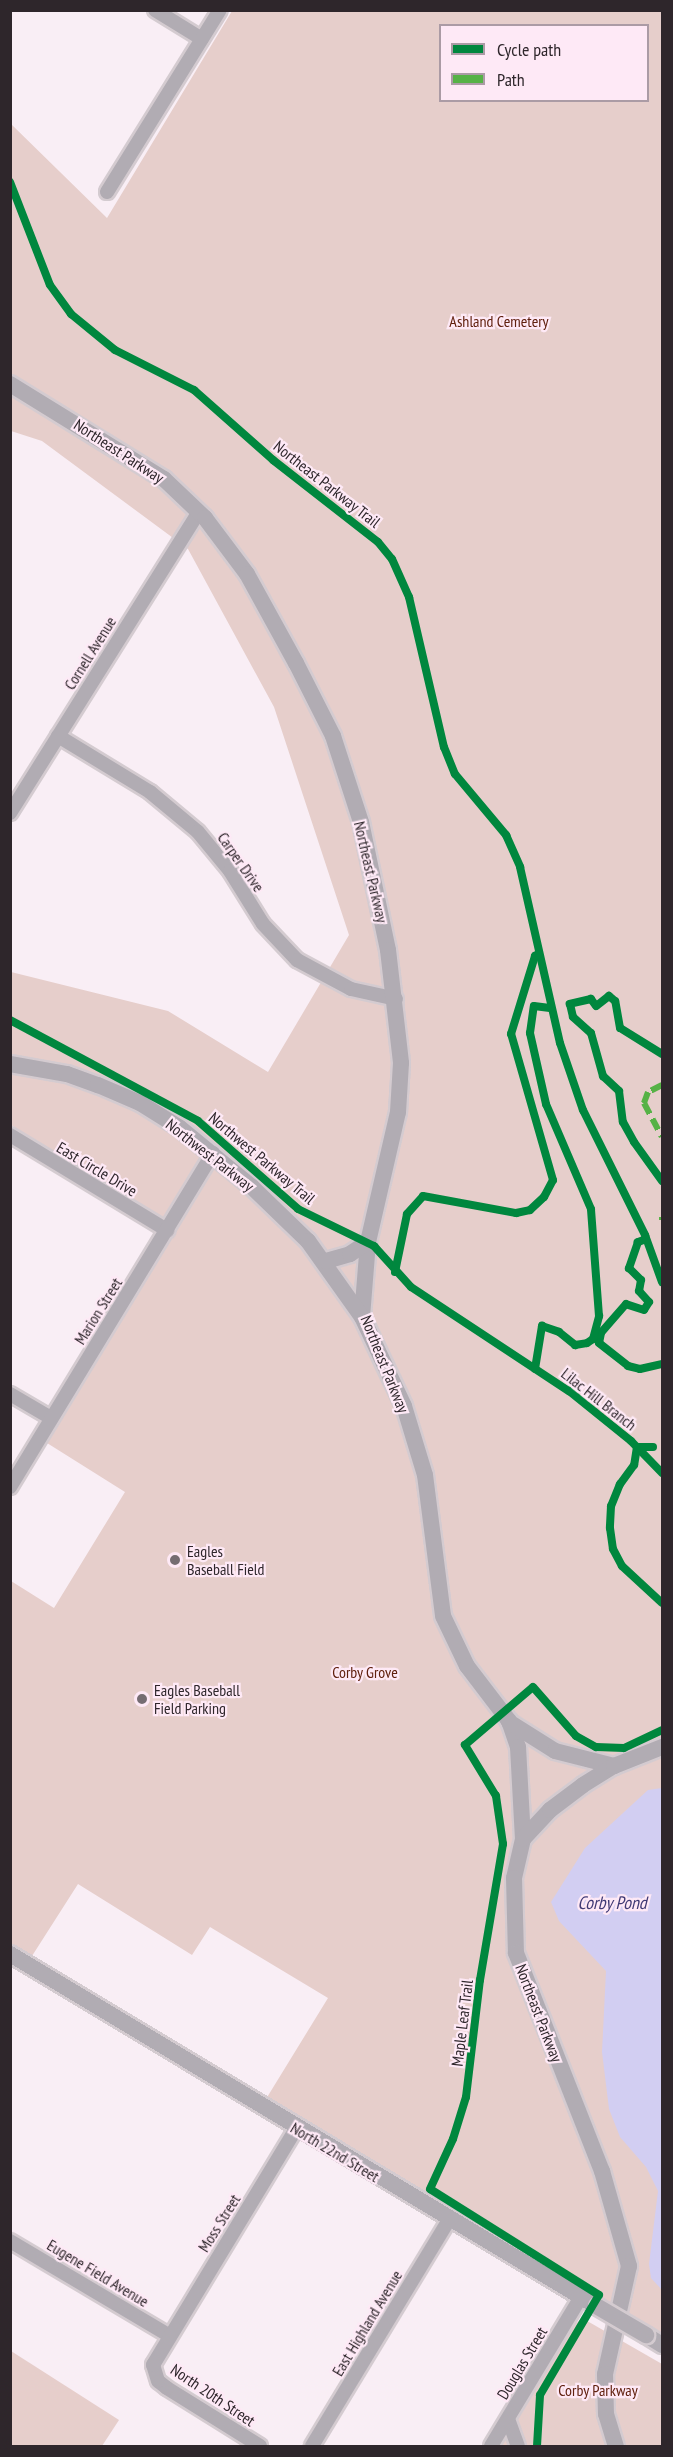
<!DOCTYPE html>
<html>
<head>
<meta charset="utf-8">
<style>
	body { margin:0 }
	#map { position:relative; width:673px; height:2457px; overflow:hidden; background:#f9eef5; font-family:"PT Sans Narrow",sans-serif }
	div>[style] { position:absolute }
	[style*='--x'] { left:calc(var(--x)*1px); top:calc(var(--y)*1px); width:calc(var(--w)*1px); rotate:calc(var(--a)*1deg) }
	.green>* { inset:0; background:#e6cecb }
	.water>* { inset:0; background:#d2cef2 }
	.roads { filter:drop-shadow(2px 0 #d4cbd0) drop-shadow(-2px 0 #d4cbd0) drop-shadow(0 2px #d4cbd0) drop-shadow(0 -2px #d4cbd0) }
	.minor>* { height:14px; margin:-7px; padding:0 7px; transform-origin:7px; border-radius:7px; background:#b1acb3 }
	.tertiary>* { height:16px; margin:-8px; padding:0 8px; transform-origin:8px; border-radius:8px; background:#b1acb3 }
	.bridges { filter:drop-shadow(2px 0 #d4cbd0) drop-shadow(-2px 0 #d4cbd0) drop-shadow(0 2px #d4cbd0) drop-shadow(0 -2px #d4cbd0) }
	.tertiary-bridge>* { height:16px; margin:-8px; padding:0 8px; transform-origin:8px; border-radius:8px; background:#b1acb3 }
	.quiet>* { height:6px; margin-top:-3px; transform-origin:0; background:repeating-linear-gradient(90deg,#56b246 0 12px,transparent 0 18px) }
	.cycleway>* { height:8px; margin:-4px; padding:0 4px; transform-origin:4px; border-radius:4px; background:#00873e }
	.dots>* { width:16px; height:16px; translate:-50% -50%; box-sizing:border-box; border:3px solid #fee9f6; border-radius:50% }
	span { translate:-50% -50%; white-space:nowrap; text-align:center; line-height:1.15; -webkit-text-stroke:4.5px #fee9f6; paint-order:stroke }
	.park-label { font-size:16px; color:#60200e }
	.street-label { font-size:16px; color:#2e262b }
	.poi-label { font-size:16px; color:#2e262b }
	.left { translate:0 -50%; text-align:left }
	.water-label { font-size:18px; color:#403a75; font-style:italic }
	.frame { position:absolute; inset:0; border:12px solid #2e262b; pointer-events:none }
	.legend { position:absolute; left:439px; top:24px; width:210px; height:78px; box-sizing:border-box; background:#fee9f6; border:2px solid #ab9ba5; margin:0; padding:8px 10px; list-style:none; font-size:18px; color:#2e262b }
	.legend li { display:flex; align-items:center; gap:12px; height:30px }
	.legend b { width:30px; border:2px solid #ab9ba5 }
</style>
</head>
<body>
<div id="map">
	<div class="green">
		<div style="clip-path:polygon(evenodd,232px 11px,662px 11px,662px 2338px,266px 2099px,328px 1998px,210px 1927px,192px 1955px,78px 1884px,32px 1956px,11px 1944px,11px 1581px,54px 1608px,125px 1492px,47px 1443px,175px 1228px,11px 1125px,11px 972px,168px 1011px,268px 1072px,349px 935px,274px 707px,188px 549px,42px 441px,11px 431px,11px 124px,107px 218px,232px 11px,440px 26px,648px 26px,648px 100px,440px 100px,440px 26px)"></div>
		<div style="clip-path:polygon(582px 2318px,662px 2364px,662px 2446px,499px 2446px,571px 2328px)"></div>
		<div style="clip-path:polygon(11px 2351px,119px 2420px,102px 2446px,11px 2446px)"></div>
	</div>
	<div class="water">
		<div style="clip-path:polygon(662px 1788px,662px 2290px,651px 2278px,649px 2264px,658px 2191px,646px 2167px,620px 2137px,609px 2109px,602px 2052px,606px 1971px,559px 1921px,551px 1902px,585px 1848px,648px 1790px)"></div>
	</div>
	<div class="roads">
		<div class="minor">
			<div style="--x:155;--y:10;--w:55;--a:31.7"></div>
			<div style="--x:107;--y:192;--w:214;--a:-58.2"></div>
			<div style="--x:58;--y:736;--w:108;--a:31.3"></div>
			<div style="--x:150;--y:792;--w:62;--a:39.8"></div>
			<div style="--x:198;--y:832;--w:50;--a:50.6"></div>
			<div style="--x:230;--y:871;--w:62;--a:58.1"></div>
			<div style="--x:263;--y:924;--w:50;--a:46.6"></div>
			<div style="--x:297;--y:960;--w:61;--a:28.2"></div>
			<div style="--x:351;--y:989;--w:46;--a:12.5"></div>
			<div style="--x:10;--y:813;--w:355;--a:-57.9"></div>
			<div style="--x:10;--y:1135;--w:184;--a:31.2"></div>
			<div style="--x:10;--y:1394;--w:48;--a:30.3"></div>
			<div style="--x:10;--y:1487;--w:391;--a:-58.7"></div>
			<div style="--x:10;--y:2241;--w:184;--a:30.7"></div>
			<div style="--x:508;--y:2419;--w:29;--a:70"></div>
			<div style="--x:260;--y:2446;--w:110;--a:-148.1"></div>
			<div style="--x:167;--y:2388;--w:11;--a:-142"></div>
			<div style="--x:158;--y:2381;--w:17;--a:-107"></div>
			<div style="--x:153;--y:2365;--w:276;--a:-58.8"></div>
			<div style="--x:312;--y:2446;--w:267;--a:-58.8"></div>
			<div style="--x:491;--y:2446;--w:174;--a:-58.9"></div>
		</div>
		<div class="tertiary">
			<div style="--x:10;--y:384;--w:181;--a:31.7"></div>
			<div style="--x:164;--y:479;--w:57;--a:43.6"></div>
			<div style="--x:205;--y:518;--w:70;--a:53.1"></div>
			<div style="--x:247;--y:574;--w:102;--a:61.2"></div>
			<div style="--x:296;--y:663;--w:82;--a:63.1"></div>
			<div style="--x:333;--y:736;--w:90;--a:72"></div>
			<div style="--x:361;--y:822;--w:131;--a:78.1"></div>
			<div style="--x:388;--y:950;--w:114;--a:83.4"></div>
			<div style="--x:401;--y:1063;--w:49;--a:93.5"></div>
			<div style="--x:398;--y:1112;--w:133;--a:103"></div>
			<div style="--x:368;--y:1242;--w:75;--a:94.6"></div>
			<div style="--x:362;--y:1317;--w:98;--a:64.7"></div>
			<div style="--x:404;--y:1406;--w:72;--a:73.1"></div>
			<div style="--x:425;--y:1475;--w:142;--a:82.7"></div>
			<div style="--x:443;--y:1616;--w:55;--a:64.4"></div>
			<div style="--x:467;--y:1666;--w:69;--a:52.6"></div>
			<div style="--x:509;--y:1721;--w:28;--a:71"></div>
			<div style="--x:518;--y:1747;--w:92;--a:86.9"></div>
			<div style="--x:523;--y:1839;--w:40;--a:103"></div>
			<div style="--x:514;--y:1878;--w:75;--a:88.5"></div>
			<div style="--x:516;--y:1953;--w:234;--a:68.5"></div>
			<div style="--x:602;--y:2171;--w:99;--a:74.1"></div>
			<div style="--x:629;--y:2266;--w:111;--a:102.5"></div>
			<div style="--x:605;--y:2374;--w:40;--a:88.6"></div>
			<div style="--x:606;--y:2414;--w:34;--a:73"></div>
			<div style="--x:10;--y:1064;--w:58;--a:10"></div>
			<div style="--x:67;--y:1074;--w:33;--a:20"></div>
			<div style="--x:98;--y:1085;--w:46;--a:23.2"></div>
			<div style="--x:140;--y:1103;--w:47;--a:32"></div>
			<div style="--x:180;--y:1128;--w:93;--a:39.3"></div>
			<div style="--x:252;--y:1187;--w:78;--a:44"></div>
			<div style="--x:308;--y:1241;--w:93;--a:54.6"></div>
			<div style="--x:326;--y:1261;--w:25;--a:-16"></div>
			<div style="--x:350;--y:1254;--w:22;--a:-34"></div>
			<div style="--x:509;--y:1722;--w:54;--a:32.2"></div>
			<div style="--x:555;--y:1751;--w:61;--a:14.3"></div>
			<div style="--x:523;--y:1839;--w:40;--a:-47"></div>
			<div style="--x:550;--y:1810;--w:41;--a:-37.1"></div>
			<div style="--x:583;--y:1785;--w:36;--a:-32"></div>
			<div style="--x:614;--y:1766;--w:52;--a:-21.6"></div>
			<div style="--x:10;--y:1954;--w:686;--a:30.98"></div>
			<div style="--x:646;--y:2335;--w:19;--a:32"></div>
		</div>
	</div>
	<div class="bridges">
		<div class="tertiary-bridge">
			<div style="--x:598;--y:2307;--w:56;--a:30.3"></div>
		</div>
	</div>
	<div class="quiet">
		<div style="--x:662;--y:1085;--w:16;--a:153"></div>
		<div style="--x:648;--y:1092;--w:12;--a:110"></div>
		<div style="--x:644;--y:1103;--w:38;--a:62"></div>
		<div style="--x:662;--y:1217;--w:3;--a:90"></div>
	</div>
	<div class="cycleway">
		<div style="--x:10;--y:182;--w:110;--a:68.8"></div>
		<div style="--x:50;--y:285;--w:36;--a:54"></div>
		<div style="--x:71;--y:314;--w:57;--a:39.3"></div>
		<div style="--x:115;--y:350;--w:89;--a:26.9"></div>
		<div style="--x:194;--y:390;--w:106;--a:41.5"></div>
		<div style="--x:273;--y:460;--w:133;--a:38"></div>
		<div style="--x:378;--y:542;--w:22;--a:51"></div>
		<div style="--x:392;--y:559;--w:42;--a:65.9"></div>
		<div style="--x:409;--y:597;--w:154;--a:76.9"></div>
		<div style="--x:444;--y:747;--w:29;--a:68"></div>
		<div style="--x:455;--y:774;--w:80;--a:50.1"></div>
		<div style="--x:506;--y:835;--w:35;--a:66"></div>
		<div style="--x:520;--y:867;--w:180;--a:77.2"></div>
		<div style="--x:560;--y:1043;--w:71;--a:71.1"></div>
		<div style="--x:583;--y:1110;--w:140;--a:63.6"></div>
		<div style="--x:645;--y:1235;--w:50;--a:70.1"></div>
		<div style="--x:10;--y:1020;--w:213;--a:28.2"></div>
		<div style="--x:198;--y:1121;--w:133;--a:41.3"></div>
		<div style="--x:298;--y:1209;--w:85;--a:26"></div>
		<div style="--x:374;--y:1246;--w:55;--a:47.9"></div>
		<div style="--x:411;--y:1287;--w:189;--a:33.4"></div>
		<div style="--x:569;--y:1391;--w:80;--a:38.9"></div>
		<div style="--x:631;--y:1441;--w:45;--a:45.9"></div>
		<div style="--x:662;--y:1054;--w:49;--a:-148.2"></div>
		<div style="--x:620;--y:1028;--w:27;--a:-100"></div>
		<div style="--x:615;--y:1001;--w:8;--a:-140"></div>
		<div style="--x:609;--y:996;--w:16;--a:142"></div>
		<div style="--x:596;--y:1006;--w:9;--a:-126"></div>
		<div style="--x:591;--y:999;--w:22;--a:167"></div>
		<div style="--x:570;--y:1004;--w:13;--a:77"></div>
		<div style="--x:573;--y:1017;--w:24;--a:42"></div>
		<div style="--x:591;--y:1033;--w:45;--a:74.4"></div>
		<div style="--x:603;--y:1076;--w:22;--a:43"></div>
		<div style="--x:619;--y:1091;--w:31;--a:83"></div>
		<div style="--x:623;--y:1122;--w:23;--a:61"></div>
		<div style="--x:634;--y:1142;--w:48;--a:54.3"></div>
		<div style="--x:646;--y:1239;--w:9;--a:159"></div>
		<div style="--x:638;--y:1242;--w:28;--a:109"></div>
		<div style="--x:629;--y:1268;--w:17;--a:45"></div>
		<div style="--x:641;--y:1280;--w:11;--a:100"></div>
		<div style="--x:639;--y:1291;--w:15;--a:48"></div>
		<div style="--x:649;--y:1302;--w:9;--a:122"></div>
		<div style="--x:644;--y:1310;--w:19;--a:-162"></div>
		<div style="--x:626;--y:1304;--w:38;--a:131"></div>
		<div style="--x:601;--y:1333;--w:10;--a:101"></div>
		<div style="--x:599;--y:1343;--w:37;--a:38"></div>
		<div style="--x:628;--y:1366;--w:12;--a:14"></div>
		<div style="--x:640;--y:1369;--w:23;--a:-13"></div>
		<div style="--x:395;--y:1272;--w:59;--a:-78.3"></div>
		<div style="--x:407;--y:1214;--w:24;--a:-48"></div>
		<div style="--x:423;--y:1196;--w:95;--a:10.4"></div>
		<div style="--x:516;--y:1213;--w:14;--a:-12"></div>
		<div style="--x:530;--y:1210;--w:19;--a:-43"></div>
		<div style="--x:544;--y:1197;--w:19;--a:-62"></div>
		<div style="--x:553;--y:1180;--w:152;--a:-106"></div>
		<div style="--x:511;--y:1034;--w:82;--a:-72.9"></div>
		<div style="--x:535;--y:956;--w:4;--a:-27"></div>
		<div style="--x:535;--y:1369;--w:44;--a:-80.8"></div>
		<div style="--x:542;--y:1326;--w:18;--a:19"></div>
		<div style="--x:559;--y:1332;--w:21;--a:39"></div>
		<div style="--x:575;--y:1345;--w:12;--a:-9"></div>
		<div style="--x:587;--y:1343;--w:7;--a:-34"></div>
		<div style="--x:593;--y:1339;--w:24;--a:-75"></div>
		<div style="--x:599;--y:1316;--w:107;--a:-94.3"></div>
		<div style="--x:591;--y:1209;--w:114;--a:-113.2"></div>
		<div style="--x:546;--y:1104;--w:73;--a:-102.7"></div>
		<div style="--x:530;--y:1033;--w:27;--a:-82"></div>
		<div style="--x:534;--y:1006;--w:16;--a:7"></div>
		<div style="--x:653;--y:1447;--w:16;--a:180"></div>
		<div style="--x:637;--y:1447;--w:18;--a:99"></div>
		<div style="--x:634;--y:1465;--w:24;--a:126"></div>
		<div style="--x:620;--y:1484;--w:24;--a:112"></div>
		<div style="--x:611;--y:1506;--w:22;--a:93"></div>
		<div style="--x:610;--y:1528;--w:21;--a:82"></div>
		<div style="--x:613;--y:1549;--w:19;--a:62"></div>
		<div style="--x:622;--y:1566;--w:54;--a:42.8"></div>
		<div style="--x:537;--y:2446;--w:51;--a:-86.6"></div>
		<div style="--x:540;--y:2395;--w:116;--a:-59.5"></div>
		<div style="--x:599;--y:2295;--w:199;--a:-147.9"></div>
		<div style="--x:430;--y:2189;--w:55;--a:-65.3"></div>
		<div style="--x:453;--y:2139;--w:44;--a:-72.8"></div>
		<div style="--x:466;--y:2097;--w:118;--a:-83.2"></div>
		<div style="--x:480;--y:1980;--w:138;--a:-80.4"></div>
		<div style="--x:503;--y:1844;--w:49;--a:-98.3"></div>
		<div style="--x:496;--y:1796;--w:60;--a:-121.3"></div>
		<div style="--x:465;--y:1745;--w:89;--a:-40.5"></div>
		<div style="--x:533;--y:1687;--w:65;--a:48.7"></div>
		<div style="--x:576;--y:1736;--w:23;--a:29"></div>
		<div style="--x:596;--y:1747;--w:28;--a:2"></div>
		<div style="--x:624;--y:1748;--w:42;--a:-25.3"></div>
	</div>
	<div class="dots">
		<div style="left:175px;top:1560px;background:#756c72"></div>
		<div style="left:142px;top:1699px;background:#756c72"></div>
	</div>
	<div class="park-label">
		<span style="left:499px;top:321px">Ashland Cemetery</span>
		<span style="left:365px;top:1672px">Corby Grove</span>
		<span style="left:598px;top:2390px">Corby Parkway</span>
	</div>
	<div class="street-label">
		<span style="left:119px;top:451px;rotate:33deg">Northeast Parkway</span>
		<span style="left:327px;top:484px;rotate:38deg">Northeast Parkway Trail</span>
		<span style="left:90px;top:653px;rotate:-58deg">Cornell Avenue</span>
		<span style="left:241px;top:862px;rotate:55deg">Carper Drive</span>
		<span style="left:371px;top:872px;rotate:77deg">Northeast Parkway</span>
		<span style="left:210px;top:1155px;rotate:38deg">Northwest Parkway</span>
		<span style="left:262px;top:1158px;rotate:40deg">Northwest Parkway Trail</span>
		<span style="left:97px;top:1169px;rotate:31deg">East Circle Drive</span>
		<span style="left:98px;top:1311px;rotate:-58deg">Marion Street</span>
		<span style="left:385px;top:1364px;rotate:68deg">Northeast Parkway</span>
		<span style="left:599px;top:1399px;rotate:38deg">Lilac Hill Branch</span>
		<span style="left:539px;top:2013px;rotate:69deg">Northeast Parkway</span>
		<span style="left:462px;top:2023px;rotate:-83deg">Maple Leaf Trail</span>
		<span style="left:335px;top:2152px;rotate:31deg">North 22nd Street</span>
		<span style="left:219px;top:2223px;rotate:-58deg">Moss Street</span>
		<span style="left:98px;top:2273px;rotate:31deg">Eugene Field Avenue</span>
		<span style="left:367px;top:2323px;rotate:-59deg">East Highland Avenue</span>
		<span style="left:522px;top:2363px;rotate:-59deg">Douglas Street</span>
		<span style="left:213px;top:2395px;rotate:34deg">North 20th Street</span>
	</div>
	<div class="poi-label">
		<span class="left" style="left:187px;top:1560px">Eagles<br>Baseball Field</span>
		<span class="left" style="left:154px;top:1699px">Eagles Baseball<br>Field Parking</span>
	</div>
	<div class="water-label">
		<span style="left:612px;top:1903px">Corby Pond</span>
	</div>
	<div class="frame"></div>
	<ul class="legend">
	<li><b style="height:8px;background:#00873e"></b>Cycle path</li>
	<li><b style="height:8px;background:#56b246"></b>Path</li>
	</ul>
</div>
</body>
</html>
